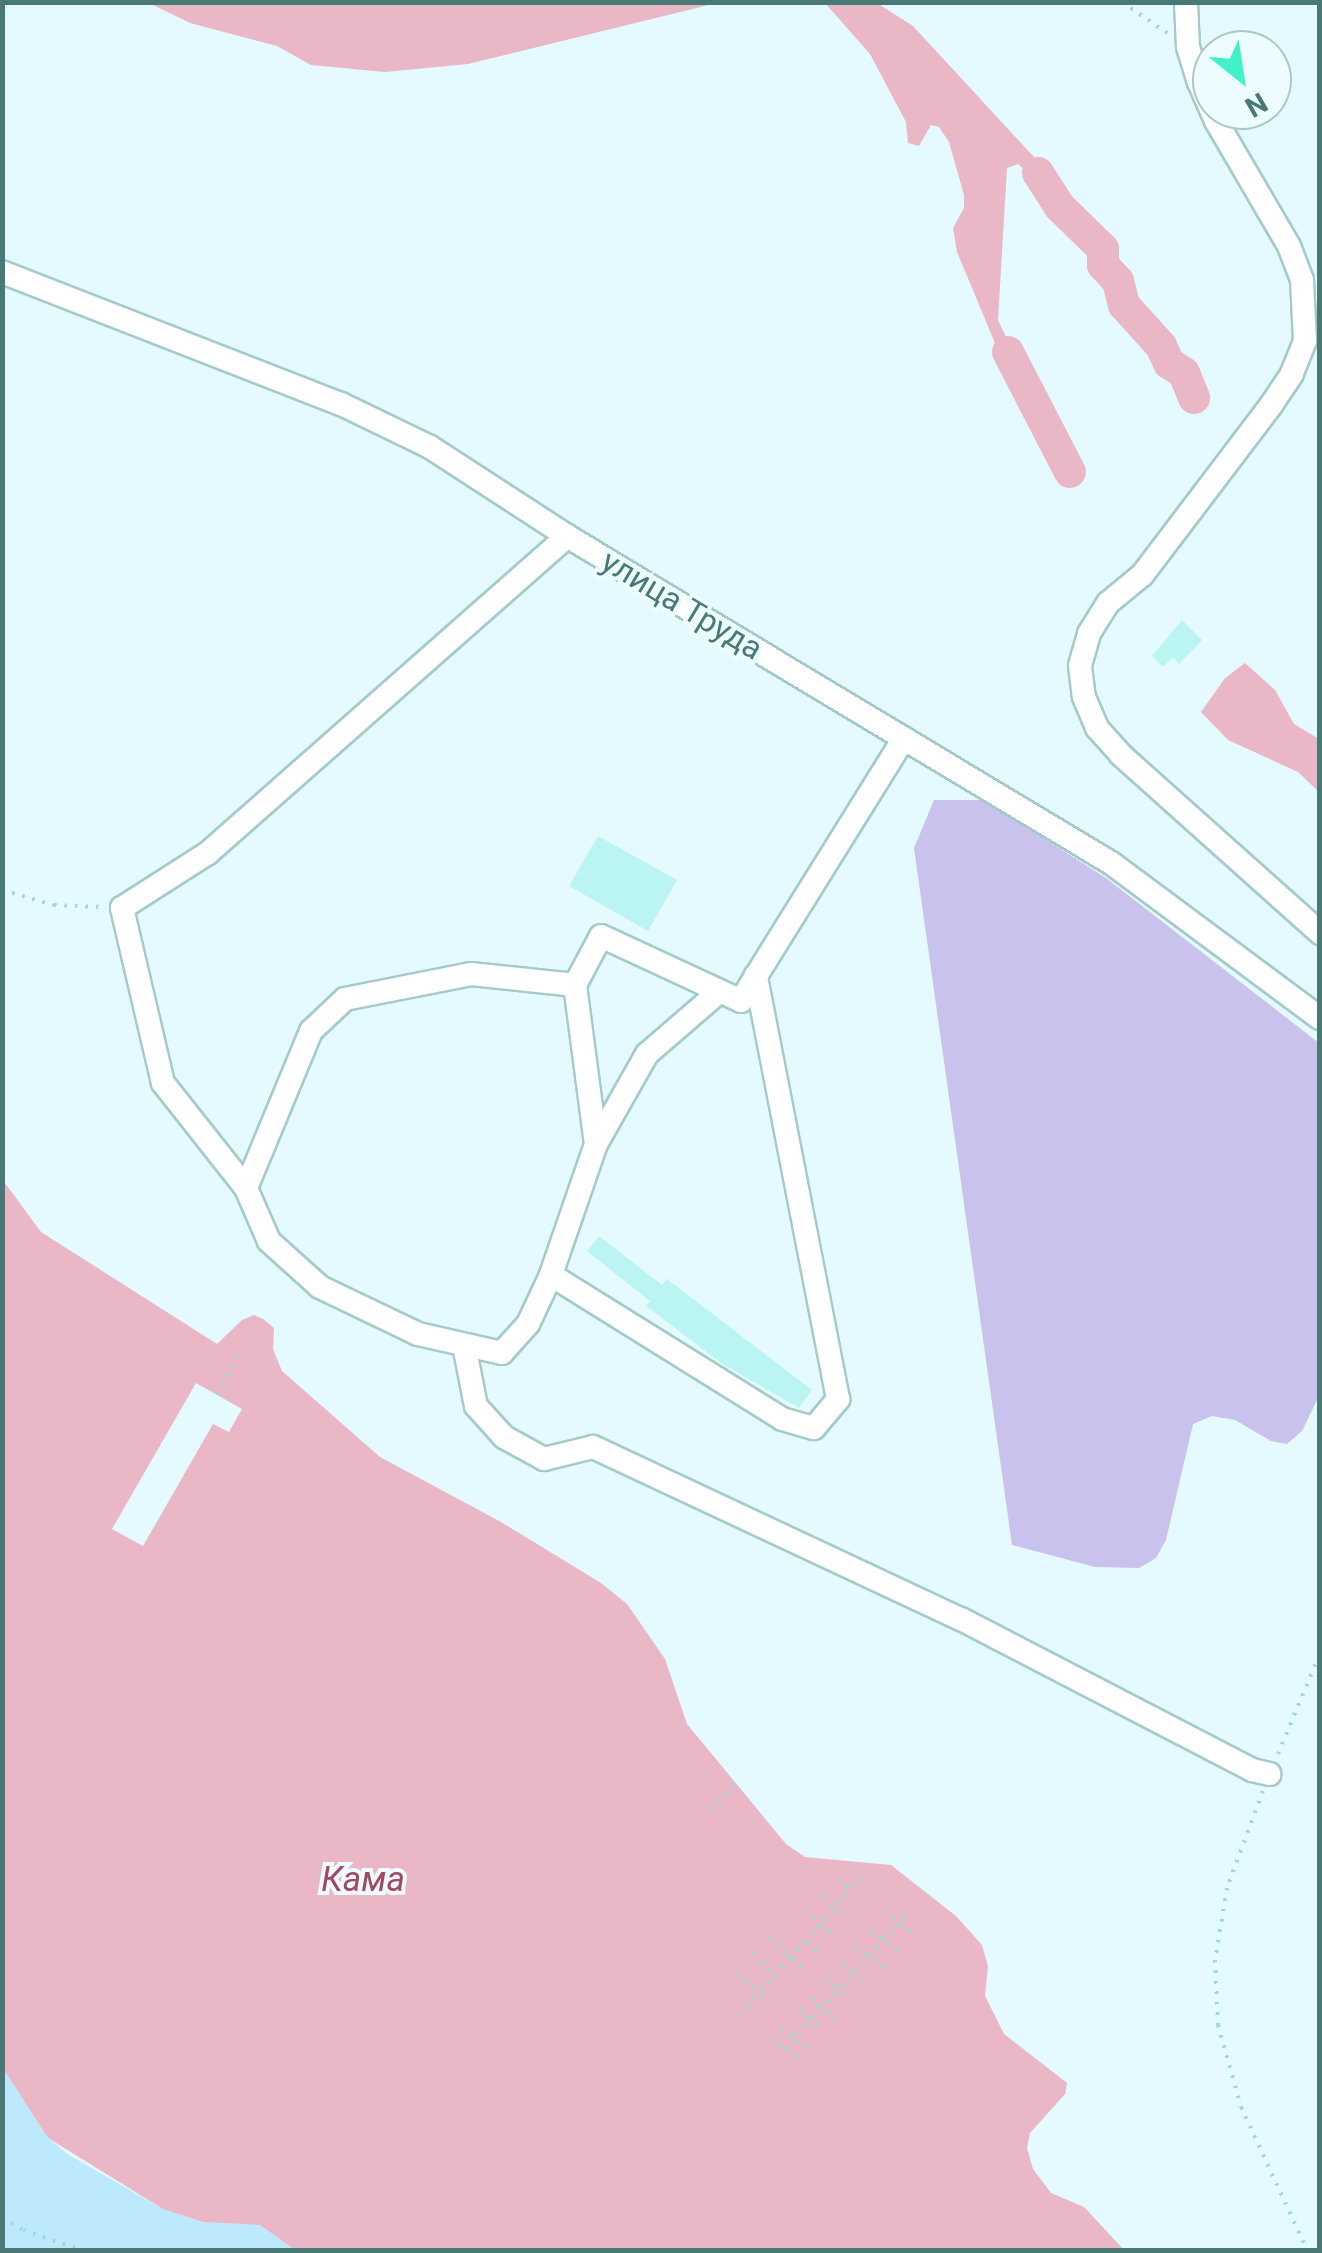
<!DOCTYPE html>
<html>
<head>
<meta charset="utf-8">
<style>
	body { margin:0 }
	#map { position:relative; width:1322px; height:2253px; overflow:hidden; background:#e5fafe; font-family:Roboto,sans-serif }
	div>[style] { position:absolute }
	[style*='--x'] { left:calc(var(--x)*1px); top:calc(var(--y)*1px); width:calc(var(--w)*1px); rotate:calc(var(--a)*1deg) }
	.green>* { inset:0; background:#c8c2ed }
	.sand>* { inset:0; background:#bde9ff }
	.water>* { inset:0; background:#e9b7c6 }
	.pier>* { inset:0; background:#e5fafe }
	.river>* { height:32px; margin:-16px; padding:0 16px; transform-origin:16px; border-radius:16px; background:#e9b7c6 }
	.building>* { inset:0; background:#baf5f3 }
	.path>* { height:4px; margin-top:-2px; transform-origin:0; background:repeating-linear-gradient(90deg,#9ddad7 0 2.5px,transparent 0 10.5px) }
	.roads { filter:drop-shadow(2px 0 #a4cbca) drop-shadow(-2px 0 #a4cbca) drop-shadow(0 2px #a4cbca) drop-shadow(0 -2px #a4cbca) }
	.minor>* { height:22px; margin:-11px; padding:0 11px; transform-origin:11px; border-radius:11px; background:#fff }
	span { translate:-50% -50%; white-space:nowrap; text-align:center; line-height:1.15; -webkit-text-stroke:8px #ecfcff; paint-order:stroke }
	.street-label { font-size:32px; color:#487975 }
	.water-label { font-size:35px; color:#a44861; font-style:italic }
	.frame { position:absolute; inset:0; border:5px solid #487975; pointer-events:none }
	.north { position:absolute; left:1192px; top:30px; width:100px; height:100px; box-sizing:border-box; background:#ecfcff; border:2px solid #aac8c8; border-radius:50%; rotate:150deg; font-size:28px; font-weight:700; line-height:40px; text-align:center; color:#487975 }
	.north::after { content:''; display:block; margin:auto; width:35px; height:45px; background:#42f0ca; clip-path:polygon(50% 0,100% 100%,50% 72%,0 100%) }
</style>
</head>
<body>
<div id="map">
	<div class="green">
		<div style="clip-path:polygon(934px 800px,984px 800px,1106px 878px,1319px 1043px,1319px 1396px,1302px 1431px,1287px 1444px,1271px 1441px,1235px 1420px,1212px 1416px,1193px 1424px,1166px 1540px,1156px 1558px,1139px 1568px,1095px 1567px,1012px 1545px,914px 848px)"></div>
	</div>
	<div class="sand">
		<div style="clip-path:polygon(2px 2067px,48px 2138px,69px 2155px,163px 2209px,203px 2222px,260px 2225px,295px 2250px,3px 2250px)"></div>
	</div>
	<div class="water">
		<div style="clip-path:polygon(149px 3px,717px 3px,468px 64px,385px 72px,311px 65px,277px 46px,190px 23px)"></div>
		<div style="clip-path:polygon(825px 3px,877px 3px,913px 26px,1045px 169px,1060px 197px,1059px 216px,1051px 209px,1044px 188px,1018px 164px,1007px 168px,998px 320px,1030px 387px,1025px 396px,995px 343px,957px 252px,953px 228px,964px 208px,964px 195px,949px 142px,939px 127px,931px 125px,919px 146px,908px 143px,906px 122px,870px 54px)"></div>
		<div style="clip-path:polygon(1245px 663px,1275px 690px,1294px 724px,1319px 739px,1319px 792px,1298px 772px,1228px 740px,1201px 712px,1225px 678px)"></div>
		<div style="clip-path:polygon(2px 1179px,41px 1232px,217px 1344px,242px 1320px,254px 1315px,263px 1319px,274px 1328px,273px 1349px,282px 1371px,380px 1457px,501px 1522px,601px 1583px,627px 1604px,665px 1659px,687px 1724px,786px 1844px,805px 1857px,891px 1865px,956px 1916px,982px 1945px,988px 1966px,985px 1996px,1004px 2034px,1067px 2083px,1065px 2094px,1030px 2133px,1027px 2148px,1033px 2169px,1051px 2193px,1084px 2207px,1124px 2250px,295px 2250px,260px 2225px,203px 2222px,163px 2209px,48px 2138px,2px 2067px)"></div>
	</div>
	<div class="pier">
		<div style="clip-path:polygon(196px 1383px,242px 1409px,229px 1432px,213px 1424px,143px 1546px,112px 1529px)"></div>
	</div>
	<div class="river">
		<div style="--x:1038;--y:173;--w:40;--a:57.1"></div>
		<div style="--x:1060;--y:207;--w:60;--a:44.3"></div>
		<div style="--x:1103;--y:249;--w:16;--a:90"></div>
		<div style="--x:1103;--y:265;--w:22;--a:47"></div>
		<div style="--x:1118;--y:281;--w:25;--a:76"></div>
		<div style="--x:1124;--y:305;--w:55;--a:47.9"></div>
		<div style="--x:1161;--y:346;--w:19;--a:65"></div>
		<div style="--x:1169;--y:363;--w:18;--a:34"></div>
		<div style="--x:1184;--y:373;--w:27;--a:68"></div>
		<div style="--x:1008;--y:352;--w:135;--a:62.7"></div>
	</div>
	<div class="building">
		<div style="clip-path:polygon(1182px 620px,1202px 640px,1179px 664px,1173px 657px,1163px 667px,1152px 656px)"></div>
		<div style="clip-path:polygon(598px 836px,677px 880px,648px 931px,569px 886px)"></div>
		<div style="clip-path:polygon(599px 1236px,662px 1285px,667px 1279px,812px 1390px,799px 1408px,721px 1363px,646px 1306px,650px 1301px,587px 1251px)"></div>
	</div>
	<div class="path">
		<div style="--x:1122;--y:2;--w:55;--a:34.6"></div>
		<div style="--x:2;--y:890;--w:54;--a:16.1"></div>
		<div style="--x:54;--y:905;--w:48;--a:2.4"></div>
		<div style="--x:217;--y:1395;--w:49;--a:-61.9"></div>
		<div style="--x:1278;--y:1754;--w:109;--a:-67.4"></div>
		<div style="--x:1263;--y:1791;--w:103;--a:110.4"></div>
		<div style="--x:1227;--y:1888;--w:73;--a:99.5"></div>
		<div style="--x:1215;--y:1960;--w:65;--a:87.4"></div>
		<div style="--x:1218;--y:2025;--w:85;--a:74.3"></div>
		<div style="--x:1241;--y:2107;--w:157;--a:65.2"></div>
		<div style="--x:710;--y:1809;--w:35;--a:-45"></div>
		<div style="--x:838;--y:1879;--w:17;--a:45"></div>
		<div style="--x:824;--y:1896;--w:30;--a:44"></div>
		<div style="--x:805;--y:1910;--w:38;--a:42"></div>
		<div style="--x:884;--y:1911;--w:36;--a:37"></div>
		<div style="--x:871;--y:1930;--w:36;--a:37"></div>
		<div style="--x:769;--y:1937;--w:47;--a:42.4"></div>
		<div style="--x:807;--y:1942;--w:16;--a:40"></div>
		<div style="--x:856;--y:1947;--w:36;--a:36"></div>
		<div style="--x:753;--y:1953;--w:33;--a:47"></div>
		<div style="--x:842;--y:1964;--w:33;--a:39"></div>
		<div style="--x:737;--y:1973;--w:41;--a:41.1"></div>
		<div style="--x:825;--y:1980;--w:33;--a:38"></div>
		<div style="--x:810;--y:1998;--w:33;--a:40"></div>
		<div style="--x:800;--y:2010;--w:31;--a:42"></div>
		<div style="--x:740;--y:2014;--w:186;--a:-48.3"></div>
		<div style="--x:781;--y:2028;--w:36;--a:36"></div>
		<div style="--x:771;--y:2038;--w:36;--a:36"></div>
		<div style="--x:784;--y:2049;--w:185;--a:-47.6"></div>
		<div style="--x:2;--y:2217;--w:25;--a:32"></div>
		<div style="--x:23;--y:2230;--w:61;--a:19"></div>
	</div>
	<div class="roads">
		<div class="minor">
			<div style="--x:1186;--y:2;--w:45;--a:87.5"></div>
			<div style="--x:1188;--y:47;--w:37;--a:73"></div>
			<div style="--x:1199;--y:82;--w:43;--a:66.4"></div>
			<div style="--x:1216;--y:121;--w:145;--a:59.7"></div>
			<div style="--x:1289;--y:246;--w:36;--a:69"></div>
			<div style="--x:1302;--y:280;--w:61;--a:87.2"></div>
			<div style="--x:1305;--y:341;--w:35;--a:112"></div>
			<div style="--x:1292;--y:374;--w:36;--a:124"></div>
			<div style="--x:1272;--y:404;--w:215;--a:127.2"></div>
			<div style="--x:1142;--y:575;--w:44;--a:140.5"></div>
			<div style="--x:1108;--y:603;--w:36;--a:122"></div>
			<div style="--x:1089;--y:634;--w:33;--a:106"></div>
			<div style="--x:1080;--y:666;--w:31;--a:83"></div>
			<div style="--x:1084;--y:697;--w:34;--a:67"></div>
			<div style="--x:1097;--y:728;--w:36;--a:48"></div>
			<div style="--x:1121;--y:755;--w:267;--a:41.8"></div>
			<div style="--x:2;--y:272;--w:364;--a:21.3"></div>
			<div style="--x:341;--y:404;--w:99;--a:25.8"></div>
			<div style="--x:430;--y:447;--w:163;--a:33"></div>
			<div style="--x:567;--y:536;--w:635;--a:31.01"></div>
			<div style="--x:1111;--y:863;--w:260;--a:36.6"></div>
			<div style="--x:575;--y:985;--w:55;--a:-62"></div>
			<div style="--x:601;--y:936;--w:154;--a:24.9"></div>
			<div style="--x:741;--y:1001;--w:29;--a:-59"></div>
			<div style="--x:596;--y:1144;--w:103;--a:-60.5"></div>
			<div style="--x:647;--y:1054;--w:96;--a:-40.8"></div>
			<div style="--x:246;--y:1188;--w:134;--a:-128.3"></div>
			<div style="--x:163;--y:1083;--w:180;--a:-103.2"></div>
			<div style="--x:122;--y:908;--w:102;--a:-32.6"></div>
			<div style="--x:208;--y:853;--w:479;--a:-41.4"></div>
			<div style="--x:551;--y:1275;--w:54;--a:115.1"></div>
			<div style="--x:528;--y:1324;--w:39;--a:132"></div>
			<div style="--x:502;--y:1353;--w:86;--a:-167.3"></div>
			<div style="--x:418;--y:1334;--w:109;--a:-154.4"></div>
			<div style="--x:320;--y:1287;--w:69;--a:-138"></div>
			<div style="--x:269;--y:1241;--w:58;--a:-113.5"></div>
			<div style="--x:246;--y:1188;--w:170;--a:-67.5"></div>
			<div style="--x:311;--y:1031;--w:47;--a:-43.3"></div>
			<div style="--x:345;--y:999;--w:128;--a:-11.2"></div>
			<div style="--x:471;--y:974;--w:105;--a:6"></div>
			<div style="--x:575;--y:985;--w:160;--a:82.5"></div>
			<div style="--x:596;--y:1144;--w:139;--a:109"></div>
			<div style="--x:551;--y:1275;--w:272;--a:31.9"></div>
			<div style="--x:782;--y:1419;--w:33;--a:16"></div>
			<div style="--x:814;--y:1428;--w:38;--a:-50"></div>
			<div style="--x:838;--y:1399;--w:431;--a:-101"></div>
			<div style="--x:756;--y:976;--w:280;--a:-58.1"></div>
			<div style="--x:464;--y:1345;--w:62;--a:78.9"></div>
			<div style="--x:476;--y:1406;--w:42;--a:47.9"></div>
			<div style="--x:504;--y:1437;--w:46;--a:28.8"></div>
			<div style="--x:544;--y:1459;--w:50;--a:-13.8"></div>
			<div style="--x:593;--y:1447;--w:406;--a:25.1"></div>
			<div style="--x:961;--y:1619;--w:328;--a:27.4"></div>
			<div style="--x:1252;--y:1770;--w:18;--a:13"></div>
		</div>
	</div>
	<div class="street-label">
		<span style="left:682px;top:605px;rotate:31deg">улица Труда</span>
	</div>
	<div class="water-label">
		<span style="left:363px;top:1880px">Кама</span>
	</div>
	<div class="frame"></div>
	<div class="north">N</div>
</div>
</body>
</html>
